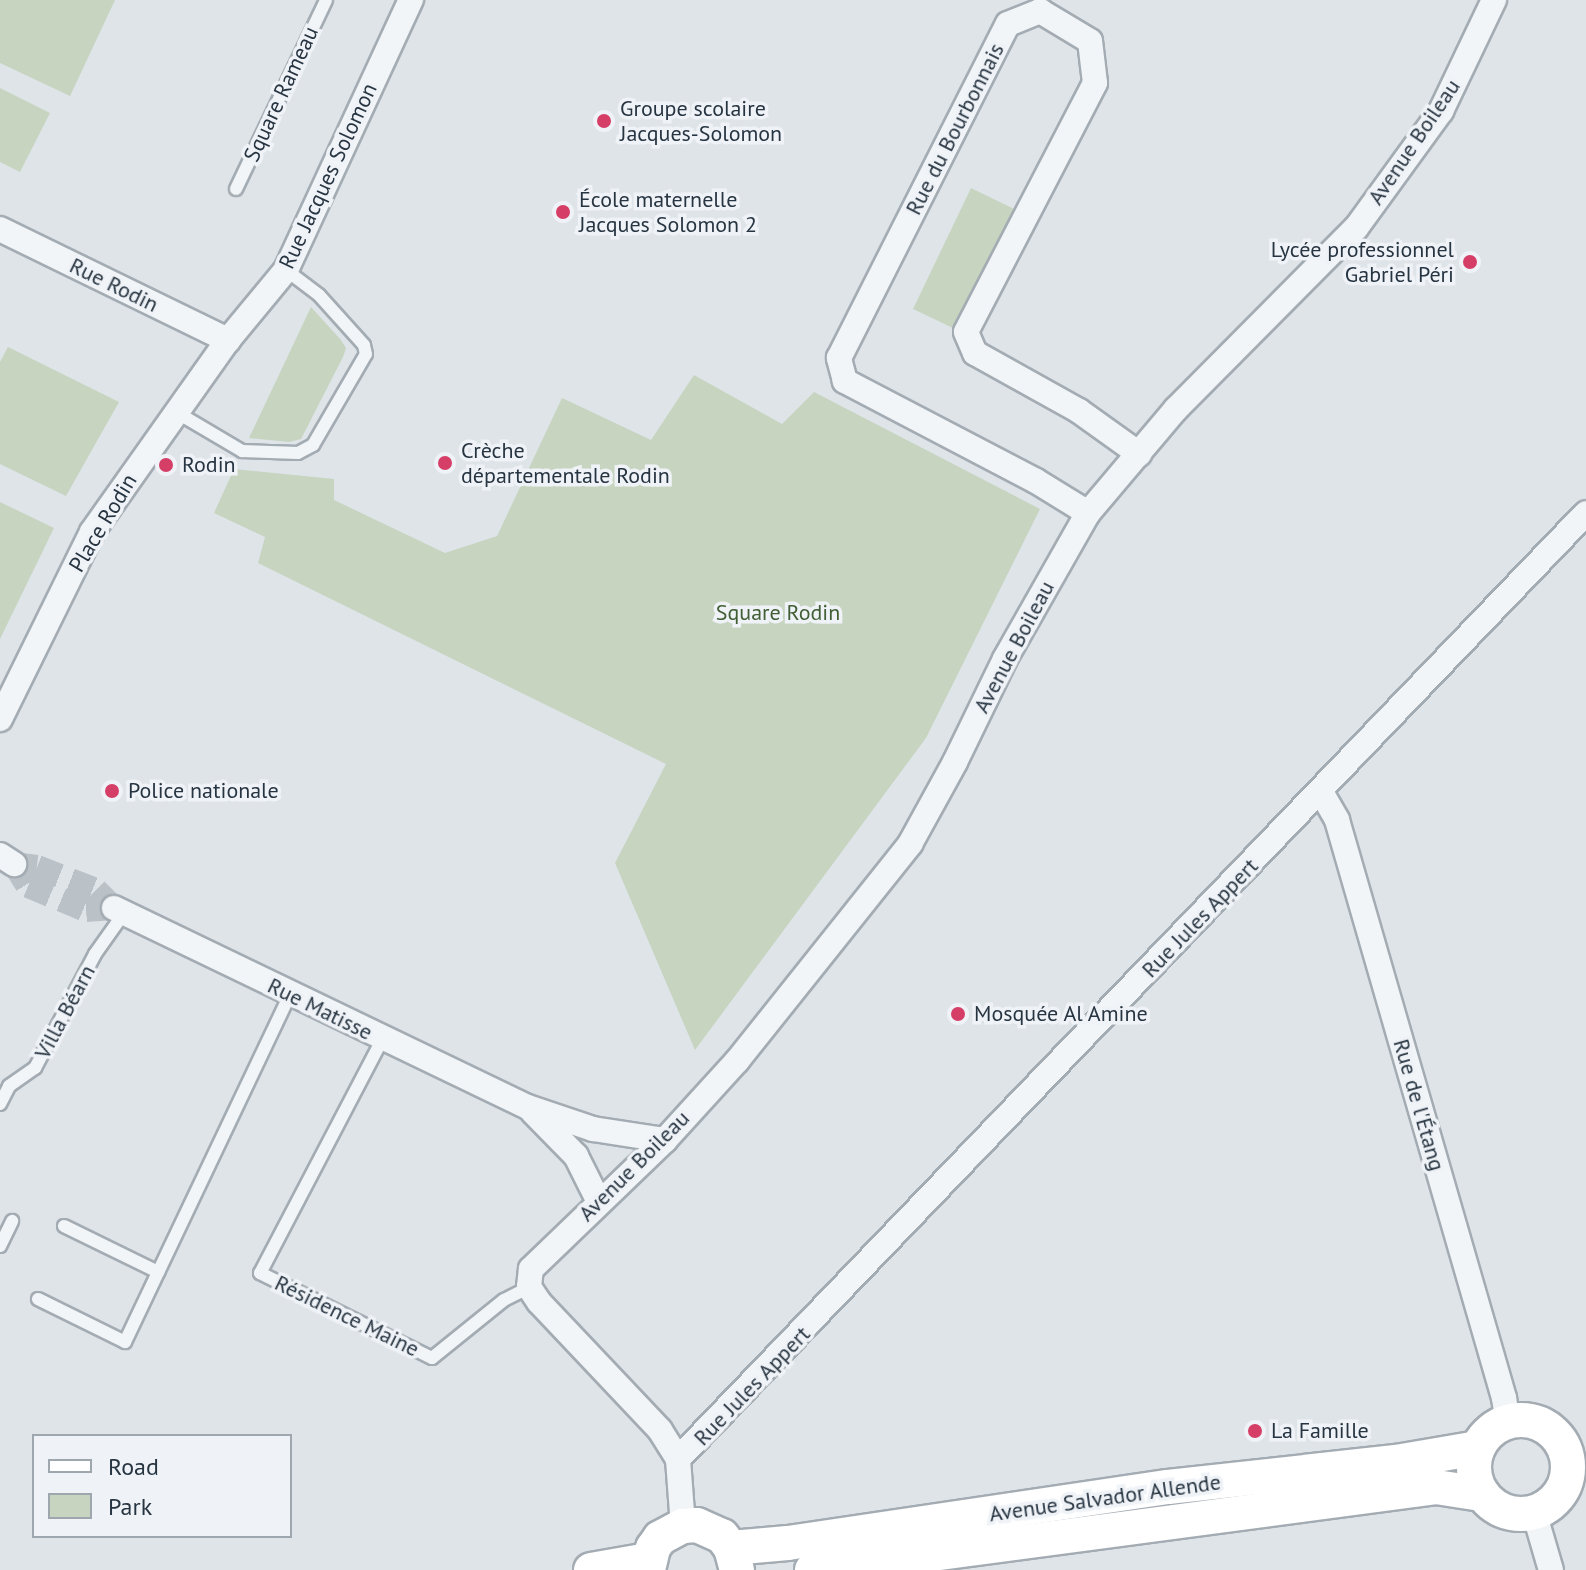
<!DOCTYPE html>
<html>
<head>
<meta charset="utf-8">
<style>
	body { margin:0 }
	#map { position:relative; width:1586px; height:1570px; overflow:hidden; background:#dfe4e9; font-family:"PT Sans",sans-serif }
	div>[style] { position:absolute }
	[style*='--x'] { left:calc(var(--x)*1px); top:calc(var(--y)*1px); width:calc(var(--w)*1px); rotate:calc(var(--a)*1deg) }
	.green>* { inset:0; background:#c7d4c0 }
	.minor-tunnel>* { height:24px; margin-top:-12px; transform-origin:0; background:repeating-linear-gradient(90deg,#bac1c7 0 24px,transparent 0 36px) }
	.roads { filter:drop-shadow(2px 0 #a4acb3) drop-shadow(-2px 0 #a4acb3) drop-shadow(0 2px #a4acb3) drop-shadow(0 -2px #a4acb3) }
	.service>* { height:12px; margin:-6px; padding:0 6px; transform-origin:6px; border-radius:6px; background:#f2f5f7 }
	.minor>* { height:24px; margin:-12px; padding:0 12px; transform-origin:12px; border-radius:12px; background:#f2f5f7 }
	.secondary>* { height:34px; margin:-17px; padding:0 17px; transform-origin:17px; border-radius:17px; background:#fff }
	.secondary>.ring { margin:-17px; padding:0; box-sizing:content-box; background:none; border:34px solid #fff; border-radius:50% }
	.dots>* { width:22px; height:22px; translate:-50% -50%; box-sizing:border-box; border:4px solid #eff3f7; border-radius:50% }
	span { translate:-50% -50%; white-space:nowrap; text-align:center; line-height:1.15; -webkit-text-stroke:7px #eff3f7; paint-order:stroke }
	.street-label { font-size:22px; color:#273441 }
	.poi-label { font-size:22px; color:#273441 }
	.left { translate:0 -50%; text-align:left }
	.right { translate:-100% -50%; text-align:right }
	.park-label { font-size:22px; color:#415e34 }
	.legend { position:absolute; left:32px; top:1434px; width:260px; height:104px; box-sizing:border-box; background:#eff3f7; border:2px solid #9fa7ae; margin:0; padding:10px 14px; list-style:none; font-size:24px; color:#273441 }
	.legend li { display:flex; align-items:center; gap:16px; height:40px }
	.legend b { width:40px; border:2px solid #9fa7ae }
</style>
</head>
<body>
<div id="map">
	<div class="green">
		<div style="clip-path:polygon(0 0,115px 0,70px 96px,0 63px)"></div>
		<div style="clip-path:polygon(0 88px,50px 113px,20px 172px,0 162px)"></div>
		<div style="clip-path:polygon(971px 188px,1014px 209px,955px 329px,913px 309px)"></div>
		<div style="clip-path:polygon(311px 307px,341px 340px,346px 348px,343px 357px,301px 439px,289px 442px,249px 438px)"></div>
		<div style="clip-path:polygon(8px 347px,119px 402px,66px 496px,0 464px,0 362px)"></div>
		<div style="clip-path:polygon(694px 375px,782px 424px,814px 392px,1040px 509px,926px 738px,695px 1050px,615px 863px,666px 764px,258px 563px,265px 537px,214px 513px,234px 469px,334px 479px,334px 500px,445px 553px,497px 536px,562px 398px,651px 440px)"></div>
		<div style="clip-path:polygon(0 502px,54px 528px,0 639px)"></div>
	</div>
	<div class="minor-tunnel">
		<div style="--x:14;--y:864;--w:26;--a:58"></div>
		<div style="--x:28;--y:886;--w:63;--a:22.5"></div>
		<div style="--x:86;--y:910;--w:28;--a:-4"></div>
		<div style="--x:14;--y:864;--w:23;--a:7"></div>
		<div style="--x:37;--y:867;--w:63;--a:21.3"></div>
		<div style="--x:96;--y:890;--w:25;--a:45"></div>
	</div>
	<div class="roads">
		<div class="service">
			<div style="--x:236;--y:189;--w:209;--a:-64.5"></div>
			<div style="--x:176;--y:412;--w:77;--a:30.6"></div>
			<div style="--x:242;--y:451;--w:56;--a:2"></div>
			<div style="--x:298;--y:453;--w:17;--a:-28"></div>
			<div style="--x:313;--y:445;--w:105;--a:-59.8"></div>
			<div style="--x:366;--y:354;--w:9;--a:-103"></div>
			<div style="--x:364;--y:345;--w:67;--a:-132"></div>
			<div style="--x:319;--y:295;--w:41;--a:-142.9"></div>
			<div style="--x:382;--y:1040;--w:263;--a:117.6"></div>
			<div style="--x:260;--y:1273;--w:192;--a:26.3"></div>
			<div style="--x:432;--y:1358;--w:92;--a:-38.9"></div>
			<div style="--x:504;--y:1300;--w:28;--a:-27"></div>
			<div style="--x:0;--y:1104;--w:20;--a:-63"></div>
			<div style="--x:9;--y:1086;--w:32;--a:-35"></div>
			<div style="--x:35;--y:1068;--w:129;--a:-62.2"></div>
			<div style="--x:95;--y:954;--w:50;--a:-54.7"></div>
			<div style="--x:64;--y:1226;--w:105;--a:26.1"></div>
			<div style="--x:0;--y:1246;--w:28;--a:-64"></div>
			<div style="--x:38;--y:1299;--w:97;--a:26.3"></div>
			<div style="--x:125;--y:1342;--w:385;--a:-64.6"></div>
		</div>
		<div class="minor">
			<div style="--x:0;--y:229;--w:254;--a:26"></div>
			<div style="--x:1088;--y:513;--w:61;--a:-148.4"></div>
			<div style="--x:1036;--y:481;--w:216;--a:-152.4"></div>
			<div style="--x:845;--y:381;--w:24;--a:-105"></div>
			<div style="--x:839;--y:358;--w:374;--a:-63.2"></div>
			<div style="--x:1008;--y:24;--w:35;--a:-22"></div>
			<div style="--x:1040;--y:11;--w:58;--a:31"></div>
			<div style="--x:1090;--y:41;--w:42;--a:83.2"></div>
			<div style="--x:1095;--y:83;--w:280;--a:117.4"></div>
			<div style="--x:966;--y:332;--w:23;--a:67"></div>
			<div style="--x:975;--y:353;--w:119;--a:29.1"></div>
			<div style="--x:1079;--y:411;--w:74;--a:35.6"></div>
			<div style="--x:0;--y:719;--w:208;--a:-63.8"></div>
			<div style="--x:92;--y:532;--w:235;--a:-54.7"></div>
			<div style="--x:228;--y:340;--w:91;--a:-50.4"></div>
			<div style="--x:286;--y:270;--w:298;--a:-65.2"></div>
			<div style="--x:1321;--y:792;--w:32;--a:60"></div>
			<div style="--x:1337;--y:820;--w:602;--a:73.88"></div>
			<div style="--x:1504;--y:1398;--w:24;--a:81"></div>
			<div style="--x:0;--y:855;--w:17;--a:33"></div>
			<div style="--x:114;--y:908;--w:459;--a:25.7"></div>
			<div style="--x:528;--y:1107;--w:69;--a:18.7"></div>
			<div style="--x:593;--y:1129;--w:73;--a:8.7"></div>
			<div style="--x:532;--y:1111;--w:63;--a:45.6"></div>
			<div style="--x:576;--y:1156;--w:51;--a:63.4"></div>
			<div style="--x:678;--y:1459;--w:1311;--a:-46.17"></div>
			<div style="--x:1534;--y:1512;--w:60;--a:73.7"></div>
			<div style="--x:683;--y:1526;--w:67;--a:-94.3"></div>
			<div style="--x:678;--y:1459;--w:34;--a:-122"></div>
			<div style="--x:660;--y:1430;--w:176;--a:-133.4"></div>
			<div style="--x:539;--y:1302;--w:18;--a:-124"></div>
			<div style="--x:529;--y:1287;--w:18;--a:-84"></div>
			<div style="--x:531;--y:1269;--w:186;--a:-43.9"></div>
			<div style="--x:665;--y:1140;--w:107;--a:-47.7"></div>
			<div style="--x:737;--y:1061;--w:278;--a:-51.4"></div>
			<div style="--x:910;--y:844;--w:94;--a:-61.2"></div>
			<div style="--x:955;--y:762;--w:114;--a:-64.1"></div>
			<div style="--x:1005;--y:659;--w:168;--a:-60.4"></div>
			<div style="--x:1088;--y:513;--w:136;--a:-49.8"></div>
			<div style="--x:1176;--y:409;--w:255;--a:-45.2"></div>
			<div style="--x:1356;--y:228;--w:145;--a:-54"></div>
			<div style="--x:1441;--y:111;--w:123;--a:-64.5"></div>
		</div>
		<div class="secondary">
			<div class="ring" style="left:1474px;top:1420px;width:60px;height:60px"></div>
			<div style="--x:731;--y:1548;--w:57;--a:-5"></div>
			<div style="--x:788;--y:1543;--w:384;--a:-8.4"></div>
			<div style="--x:1168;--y:1487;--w:229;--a:-6.3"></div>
			<div style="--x:1396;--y:1462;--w:83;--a:-9.7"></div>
			<div style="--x:591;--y:1570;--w:58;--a:-10"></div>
			<div style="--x:648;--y:1570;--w:23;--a:-77"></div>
			<div style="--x:653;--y:1548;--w:12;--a:-55"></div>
			<div style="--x:660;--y:1538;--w:26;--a:-28"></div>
			<div style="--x:683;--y:1526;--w:14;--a:-4"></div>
			<div style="--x:697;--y:1525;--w:27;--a:24"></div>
			<div style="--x:722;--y:1536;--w:15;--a:53"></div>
			<div style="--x:731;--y:1548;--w:23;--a:75"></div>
			<div style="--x:812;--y:1570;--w:629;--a:-7.58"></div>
			<div style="--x:1436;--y:1487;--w:47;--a:8.7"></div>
		</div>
	</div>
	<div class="dots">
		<div style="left:604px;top:121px;background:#d53e66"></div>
		<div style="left:563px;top:212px;background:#d53e66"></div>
		<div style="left:1470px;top:262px;background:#d53e66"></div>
		<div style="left:445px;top:463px;background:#d53e66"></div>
		<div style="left:166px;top:465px;background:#d53e66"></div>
		<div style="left:112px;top:791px;background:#d53e66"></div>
		<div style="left:958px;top:1014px;background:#d53e66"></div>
		<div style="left:1255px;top:1431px;background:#d53e66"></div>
	</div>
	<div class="street-label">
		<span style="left:281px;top:94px;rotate:-65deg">Square Rameau</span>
		<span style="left:955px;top:129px;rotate:-63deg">Rue du Bourbonnais</span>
		<span style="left:1414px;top:142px;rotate:-56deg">Avenue Boileau</span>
		<span style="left:328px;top:176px;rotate:-65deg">Rue Jacques Solomon</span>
		<span style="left:114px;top:285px;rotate:26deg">Rue Rodin</span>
		<span style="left:103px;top:523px;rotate:-59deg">Place Rodin</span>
		<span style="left:1014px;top:647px;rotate:-62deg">Avenue Boileau</span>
		<span style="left:1200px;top:918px;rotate:-46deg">Rue Jules Appert</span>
		<span style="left:320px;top:1009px;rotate:26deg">Rue Matisse</span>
		<span style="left:65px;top:1012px;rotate:-62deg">Villa Béarn</span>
		<span style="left:1419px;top:1105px;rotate:74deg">Rue de l'Étang</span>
		<span style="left:634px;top:1166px;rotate:-45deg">Avenue Boileau</span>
		<span style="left:347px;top:1316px;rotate:26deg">Résidence Maine</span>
		<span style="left:752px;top:1386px;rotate:-46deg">Rue Jules Appert</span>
		<span style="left:1105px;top:1498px;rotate:-8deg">Avenue Salvador Allende</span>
	</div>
	<div class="poi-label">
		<span class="left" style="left:620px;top:121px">Groupe scolaire<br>Jacques-Solomon</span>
		<span class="left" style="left:579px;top:212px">École maternelle<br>Jacques Solomon 2</span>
		<span class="right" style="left:1454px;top:262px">Lycée professionnel<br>Gabriel Péri</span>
		<span class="left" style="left:461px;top:463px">Crèche<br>départementale Rodin</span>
		<span class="left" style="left:182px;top:465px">Rodin</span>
		<span class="left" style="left:128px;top:791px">Police nationale</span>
		<span class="left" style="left:974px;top:1014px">Mosquée Al Amine</span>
		<span class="left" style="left:1271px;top:1431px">La Famille</span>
	</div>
	<div class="park-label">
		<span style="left:778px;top:613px">Square Rodin</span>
	</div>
	<ul class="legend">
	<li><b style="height:10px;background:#fff"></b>Road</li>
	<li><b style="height:22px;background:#c7d4c0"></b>Park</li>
	</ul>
</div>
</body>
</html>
